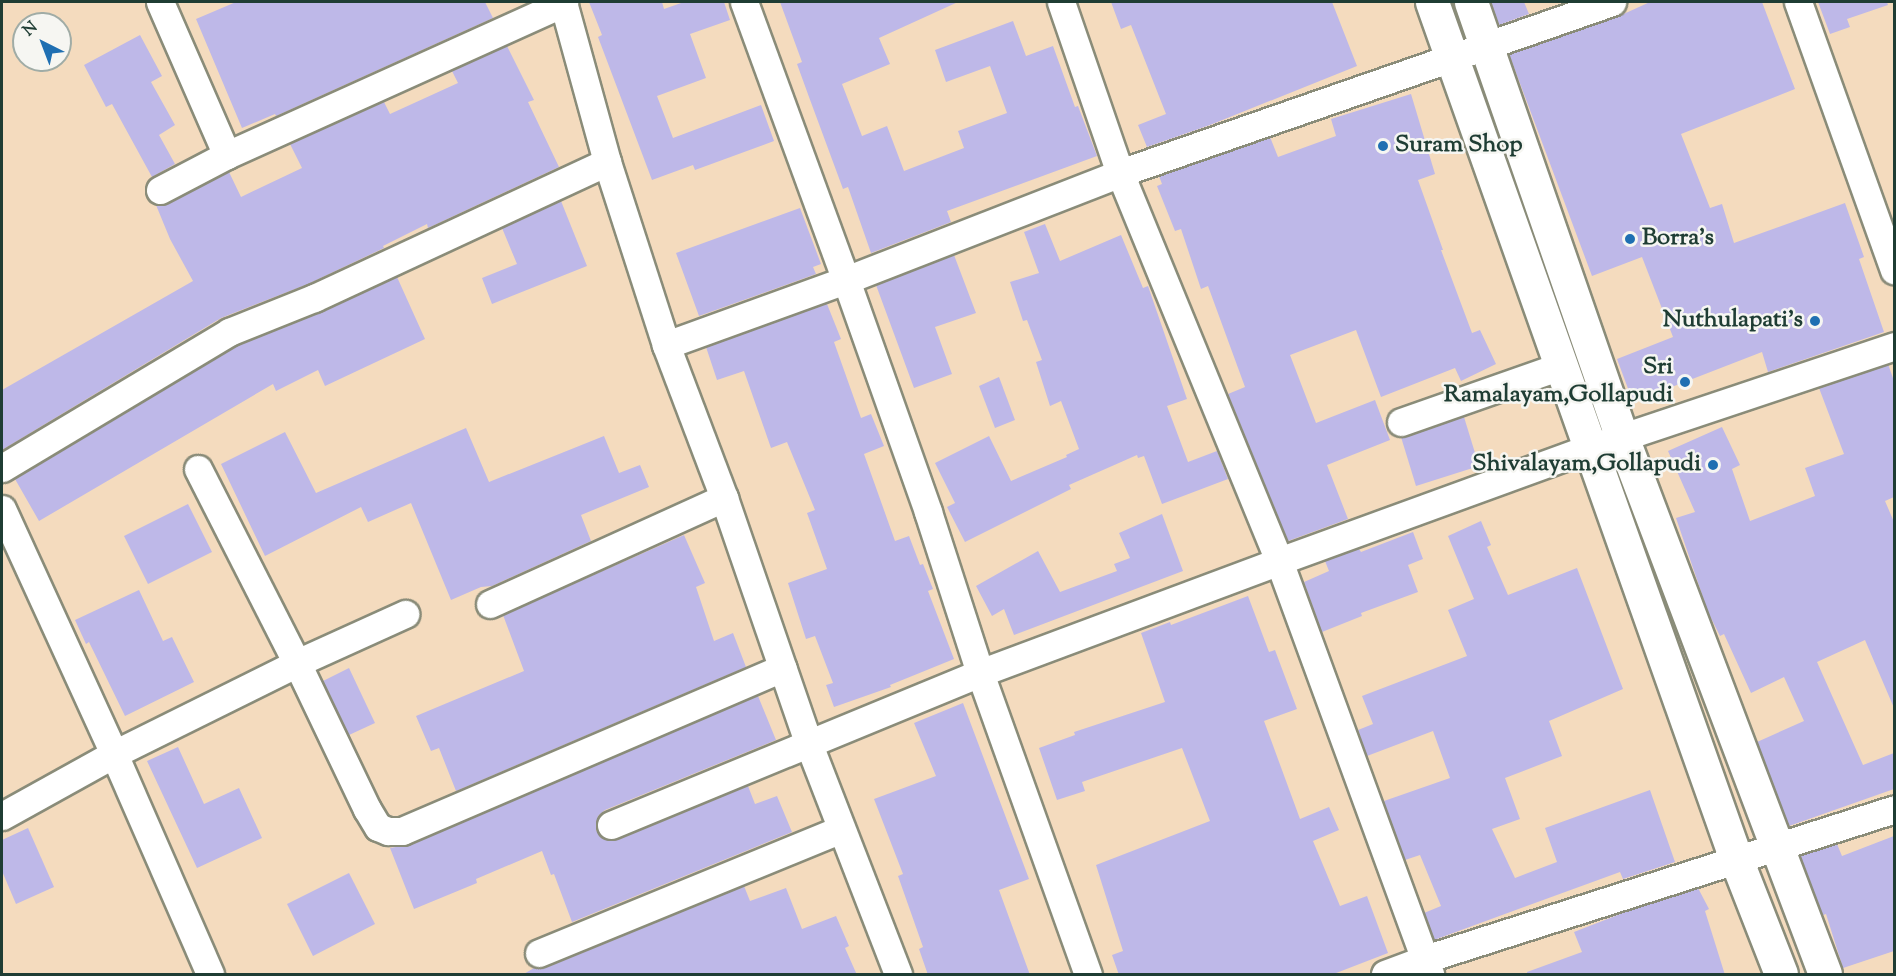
<!DOCTYPE html>
<html>
<head>
<meta charset="utf-8">
<style>
	body { margin:0 }
	#map { position:relative; width:1896px; height:976px; overflow:hidden; background:#f4dbbe; font-family:"Sorts Mill Goudy",serif }
	div>[style] { position:absolute }
	[style*='--x'] { left:calc(var(--x)*1px); top:calc(var(--y)*1px); width:calc(var(--w)*1px); rotate:calc(var(--a)*1deg) }
	.building>* { inset:0; background:#beb8e8 }
	.roads { filter:drop-shadow(2px 0 #8a8c79) drop-shadow(-2px 0 #8a8c79) drop-shadow(0 2px #8a8c79) drop-shadow(0 -2px #8a8c79) }
	.minor>* { height:27px; margin:-13.5px; padding:0 13.5px; transform-origin:13.5px; border-radius:13.5px; background:#fff }
	.tertiary>* { height:33px; margin:-16.5px; padding:0 16.5px; transform-origin:16.5px; border-radius:16.5px; background:#fff }
	.dots>* { width:16px; height:16px; translate:-50% -50%; box-sizing:border-box; border:3px solid #f6f6f2; border-radius:50% }
	span { translate:-50% -50%; white-space:nowrap; text-align:center; line-height:1.15; -webkit-text-stroke:5px #f6f6f2; paint-order:stroke }
	.poi-label { font-size:24px; color:#1f3d34; font-weight:700 }
	.left { translate:0 -50%; text-align:left }
	.right { translate:-100% -50%; text-align:right }
	.frame { position:absolute; inset:0; border:3px solid #1f3d34; pointer-events:none }
	.north { position:absolute; left:12px; top:12px; width:60px; height:60px; box-sizing:border-box; background:#f6f6f2; border:2px solid #a0aca6; border-radius:50%; rotate:318deg; font-size:16px; font-weight:700; line-height:24px; text-align:center; color:#1f3d34 }
	.north::after { content:''; display:block; margin:auto; width:21px; height:27px; background:#1f6fb2; clip-path:polygon(50% 0,100% 100%,50% 72%,0 100%) }
</style>
</head>
<body>
<div id="map">
	<div class="building">
		<div style="clip-path:polygon(236px 2px,485px 2px,493px 18px,276px 116px,275px 114px,242px 128px,196px 19px)"></div>
		<div style="clip-path:polygon(589px 2px,662px 2px,664px 9px,684px 2px,724px 2px,730px 20px,690px 34px,706px 78px,657px 96px,673px 138px,761px 105px,774px 141px,695px 170px,693px 165px,652px 180px,598px 37px,602px 35px)"></div>
		<div style="clip-path:polygon(780px 2px,958px 2px,879px 38px,890px 64px,842px 84px,862px 136px,887px 126px,904px 171px,964px 148px,958px 131px,1007px 113px,990px 66px,946px 82px,935px 50px,1013px 21px,1026px 56px,1053px 46px,1075px 107px,1078px 106px,1097px 156px,947px 211px,951px 222px,871px 253px,848px 187px,843px 189px,809px 97px,797px 64px,802px 62px)"></div>
		<div style="clip-path:polygon(1111px 2px,1332px 2px,1357px 66px,1210px 125px,1147px 147px,1138px 125px,1166px 114px,1131px 25px,1121px 29px)"></div>
		<div style="clip-path:polygon(1491px 2px,1524px 2px,1529px 14px,1499px 25px)"></div>
		<div style="clip-path:polygon(1650px 2px,1762px 2px,1795px 89px,1681px 134px,1710px 208px,1722px 204px,1734px 243px,1845px 203px,1864px 257px,1859px 259px,1884px 332px,1768px 372px,1762px 352px,1633px 402px,1617px 359px,1673px 337px,1642px 257px,1592px 276px,1509px 54px,1617px 17px)"></div>
		<div style="clip-path:polygon(1818px 2px,1887px 2px,1888px 5px,1847px 19px,1850px 27px,1830px 34px)"></div>
		<div style="clip-path:polygon(140px 35px,162px 76px,151px 82px,175px 125px,159px 135px,175px 164px,152px 177px,112px 104px,106px 107px,84px 65px)"></div>
		<div style="clip-path:polygon(507px 46px,534px 100px,528px 102px,559px 167px,428px 228px,427px 224px,383px 246px,384px 248px,308px 284px,221px 318px,2px 450px,2px 390px,193px 281px,170px 239px,156px 205px,167px 204px,229px 172px,241px 197px,302px 168px,290px 144px,384px 102px,390px 114px,458px 83px,452px 71px)"></div>
		<div style="clip-path:polygon(1411px 94px,1435px 174px,1418px 180px,1443px 250px,1441px 250px,1472px 333px,1480px 330px,1496px 364px,1461px 381px,1455px 368px,1381px 397px,1356px 330px,1290px 355px,1316px 423px,1375px 400px,1390px 440px,1327px 465px,1348px 519px,1288px 541px,1228px 394px,1245px 387px,1208px 286px,1201px 289px,1181px 229px,1175px 231px,1157px 186px,1162px 184px,1159px 176px,1270px 137px,1278px 157px,1336px 136px,1331px 119px)"></div>
		<div style="clip-path:polygon(561px 201px,587px 266px,492px 304px,482px 278px,517px 264px,502px 228px)"></div>
		<div style="clip-path:polygon(800px 208px,821px 264px,813px 267px,816px 274px,699px 316px,676px 253px)"></div>
		<div style="clip-path:polygon(1045px 224px,1060px 261px,1121px 235px,1143px 288px,1148px 286px,1187px 399px,1167px 406px,1188px 462px,1217px 451px,1228px 479px,1162px 504px,1144px 456px,1138px 458px,1137px 455px,1069px 485px,1071px 489px,965px 542px,947px 507px,955px 503px,935px 463px,989px 436px,1011px 481px,1067px 457px,1066px 455px,1079px 449px,1061px 401px,1050px 406px,1036px 362px,1042px 360px,1027px 320px,1023px 321px,1010px 282px,1039px 273px,1024px 232px)"></div>
		<div style="clip-path:polygon(954px 255px,976px 313px,935px 327px,952px 374px,914px 388px,876px 285px)"></div>
		<div style="clip-path:polygon(397px 277px,425px 339px,325px 386px,318px 370px,276px 391px,273px 384px,39px 521px,15px 479px,236px 346px,321px 312px)"></div>
		<div style="clip-path:polygon(827px 304px,841px 339px,834px 342px,861px 418px,871px 414px,884px 446px,864px 454px,895px 541px,909px 536px,920px 565px,923px 564px,933px 589px,928px 591px,954px 659px,890px 685px,891px 687px,834px 707px,826px 685px,833px 683px,815px 636px,806px 639px,788px 583px,827px 569px,807px 513px,815px 510px,787px 442px,771px 448px,744px 371px,717px 380px,706px 347px)"></div>
		<div style="clip-path:polygon(1888px 364px,1894px 381px,1894px 497px,1885px 501px,1894px 522px,1894px 708px,1865px 640px,1817px 662px,1863px 765px,1894px 753px,1894px 789px,1789px 826px,1757px 742px,1804px 721px,1784px 677px,1751px 693px,1724px 634px,1720px 636px,1708px 612px,1676px 518px,1695px 512px,1668px 451px,1722px 427px,1740px 465px,1732px 469px,1750px 521px,1815px 496px,1805px 468px,1844px 454px,1819px 388px)"></div>
		<div style="clip-path:polygon(999px 377px,1015px 420px,995px 428px,979px 386px)"></div>
		<div style="clip-path:polygon(1464px 417px,1479px 466px,1416px 486px,1401px 437px)"></div>
		<div style="clip-path:polygon(466px 428px,489px 482px,604px 436px,619px 473px,640px 465px,649px 487px,581px 515px,591px 541px,492px 586px,481px 587px,451px 600px,411px 503px,368px 522px,361px 507px,265px 556px,221px 464px,285px 432px,316px 493px)"></div>
		<div style="clip-path:polygon(188px 504px,212px 552px,148px 584px,124px 536px)"></div>
		<div style="clip-path:polygon(1162px 514px,1183px 571px,1014px 635px,1004px 609px,992px 616px,976px 586px,1038px 551px,1060px 592px,1117px 571px,1114px 564px,1130px 558px,1119px 533px)"></div>
		<div style="clip-path:polygon(1481px 521px,1491px 545px,1487px 547px,1508px 595px,1577px 568px,1623px 689px,1549px 721px,1562px 756px,1505px 778px,1520px 819px,1492px 829px,1515px 878px,1557px 862px,1545px 828px,1650px 790px,1675px 862px,1623px 879px,1620px 872px,1434px 940px,1424px 913px,1441px 906px,1420px 855px,1405px 860px,1384px 801px,1450px 778px,1433px 731px,1367px 756px,1358px 730px,1373px 724px,1362px 696px,1467px 656px,1448px 610px,1474px 599px,1448px 536px)"></div>
		<div style="clip-path:polygon(1413px 532px,1423px 559px,1408px 565px,1418px 592px,1361px 613px,1362px 616px,1322px 632px,1304px 582px,1329px 571px,1325px 561px,1359px 549px,1361px 552px)"></div>
		<div style="clip-path:polygon(684px 535px,705px 583px,696px 587px,714px 641px,733px 633px,746px 667px,456px 791px,439px 748px,431px 751px,416px 716px,524px 671px,503px 615px)"></div>
		<div style="clip-path:polygon(139px 590px,163px 641px,172px 637px,194px 682px,125px 716px,89px 642px,86px 644px,75px 620px)"></div>
		<div style="clip-path:polygon(1248px 596px,1269px 652px,1275px 650px,1297px 709px,1264px 721px,1300px 819px,1329px 807px,1339px 830px,1313px 841px,1340px 906px,1367px 896px,1388px 953px,1331px 975px,1119px 975px,1112px 955px,1123px 951px,1096px 865px,1210px 821px,1182px 748px,1082px 782px,1085px 791px,1057px 800px,1039px 748px,1075px 735px,1074px 732px,1165px 702px,1141px 633px,1170px 622px,1171px 625px)"></div>
		<div style="clip-path:polygon(349px 668px,375px 723px,349px 735px,323px 681px)"></div>
		<div style="clip-path:polygon(758px 696px,776px 740px,605px 810px,598px 816px,596px 830px,602px 838px,617px 840px,748px 786px,755px 804px,777px 796px,792px 832px,572px 922px,554px 874px,551px 875px,542px 851px,476px 879px,477px 883px,414px 909px,390px 848px,408px 845px)"></div>
		<div style="clip-path:polygon(963px 703px,1029px 879px,999px 890px,1030px 975px,928px 975px,919px 949px,923px 947px,898px 876px,903px 874px,874px 799px,936px 776px,914px 723px)"></div>
		<div style="clip-path:polygon(178px 747px,204px 804px,239px 788px,262px 838px,197px 868px,147px 761px)"></div>
		<div style="clip-path:polygon(28px 828px,54px 887px,16px 904px,2px 871px,2px 840px)"></div>
		<div style="clip-path:polygon(1894px 836px,1894px 951px,1843px 968px,1826px 914px,1823px 915px,1800px 856px,1837px 844px,1842px 856px)"></div>
		<div style="clip-path:polygon(349px 873px,375px 924px,313px 956px,287px 904px)"></div>
		<div style="clip-path:polygon(744px 886px,750px 901px,786px 888px,802px 929px,836px 916px,849px 946px,845px 948px,857px 975px,522px 975px,534px 968px,545px 968px)"></div>
		<div style="clip-path:polygon(1698px 888px,1709px 909px,1705px 911px,1725px 975px,1527px 975px,1527px 972px,1582px 952px,1574px 932px,1628px 911px)"></div>
	</div>
	<div class="roads">
		<div class="minor">
			<div style="--x:160;--y:2;--w:167;--a:66.4"></div>
			<div style="--x:563;--y:2;--w:166;--a:74.6"></div>
			<div style="--x:607;--y:162;--w:192;--a:72.1"></div>
			<div style="--x:666;--y:345;--w:164;--a:69.2"></div>
			<div style="--x:724;--y:498;--w:258;--a:71"></div>
			<div style="--x:808;--y:742;--w:249;--a:68.8"></div>
			<div style="--x:744;--y:2;--w:296;--a:69.9"></div>
			<div style="--x:846;--y:280;--w:246;--a:70.5"></div>
			<div style="--x:928;--y:512;--w:169;--a:72.1"></div>
			<div style="--x:980;--y:673;--w:320;--a:70.3"></div>
			<div style="--x:1061;--y:2;--w:181;--a:71"></div>
			<div style="--x:1120;--y:173;--w:419;--a:67.7"></div>
			<div style="--x:1279;--y:561;--w:440;--a:69.9"></div>
			<div style="--x:1798;--y:2;--w:285;--a:70.3"></div>
			<div style="--x:160;--y:190;--w:76;--a:-27.6"></div>
			<div style="--x:227;--y:155;--w:370;--a:-24.3"></div>
			<div style="--x:666;--y:345;--w:191;--a:-19.9"></div>
			<div style="--x:846;--y:280;--w:294;--a:-21.3"></div>
			<div style="--x:1120;--y:173;--w:521;--a:-19.17"></div>
			<div style="--x:1401;--y:422;--w:170;--a:-19.3"></div>
			<div style="--x:2;--y:468;--w:265;--a:-30.9"></div>
			<div style="--x:229;--y:332;--w:92;--a:-21.8"></div>
			<div style="--x:314;--y:298;--w:323;--a:-24.9"></div>
			<div style="--x:198;--y:469;--w:218;--a:63"></div>
			<div style="--x:297;--y:663;--w:162;--a:64.4"></div>
			<div style="--x:367;--y:809;--w:21;--a:59"></div>
			<div style="--x:378;--y:827;--w:11;--a:22"></div>
			<div style="--x:388;--y:831;--w:14;--a:0"></div>
			<div style="--x:402;--y:831;--w:414;--a:-23.2"></div>
			<div style="--x:2;--y:509;--w:269;--a:65.4"></div>
			<div style="--x:114;--y:754;--w:240;--a:66.4"></div>
			<div style="--x:490;--y:604;--w:257;--a:-24.4"></div>
			<div style="--x:2;--y:816;--w:128;--a:-29"></div>
			<div style="--x:114;--y:754;--w:204;--a:-26.4"></div>
			<div style="--x:297;--y:663;--w:119;--a:-24.4"></div>
			<div style="--x:611;--y:825;--w:399;--a:-22.4"></div>
			<div style="--x:980;--y:673;--w:319;--a:-20.5"></div>
			<div style="--x:1279;--y:561;--w:331;--a:-20"></div>
			<div style="--x:1590;--y:448;--w:321;--a:-18.5"></div>
			<div style="--x:539;--y:953;--w:326;--a:-22.3"></div>
			<div style="--x:1385;--y:974;--w:43;--a:-20.6"></div>
			<div style="--x:1425;--y:959;--w:492;--a:-17.7"></div>
		</div>
		<div class="tertiary">
			<div style="--x:1432;--y:2;--w:909;--a:70.47"></div>
			<div style="--x:1736;--y:859;--w:123;--a:68.6"></div>
			<div style="--x:1471;--y:2;--w:460;--a:70.9"></div>
			<div style="--x:1622;--y:437;--w:574;--a:69.29"></div>
		</div>
	</div>
	<div class="dots">
		<div style="left:1383px;top:146px;background:#1f6fb2"></div>
		<div style="left:1630px;top:239px;background:#1f6fb2"></div>
		<div style="left:1815px;top:321px;background:#1f6fb2"></div>
		<div style="left:1685px;top:382px;background:#1f6fb2"></div>
		<div style="left:1713px;top:465px;background:#1f6fb2"></div>
	</div>
	<div class="poi-label">
		<span class="left" style="left:1395px;top:146px">Suram Shop</span>
		<span class="left" style="left:1642px;top:239px">Borra's</span>
		<span class="right" style="left:1803px;top:321px">Nuthulapati's</span>
		<span class="right" style="left:1673px;top:382px">Sri<br>Ramalayam,Gollapudi</span>
		<span class="right" style="left:1701px;top:465px">Shivalayam,Gollapudi</span>
	</div>
	<div class="frame"></div>
	<div class="north">N</div>
</div>
</body>
</html>
